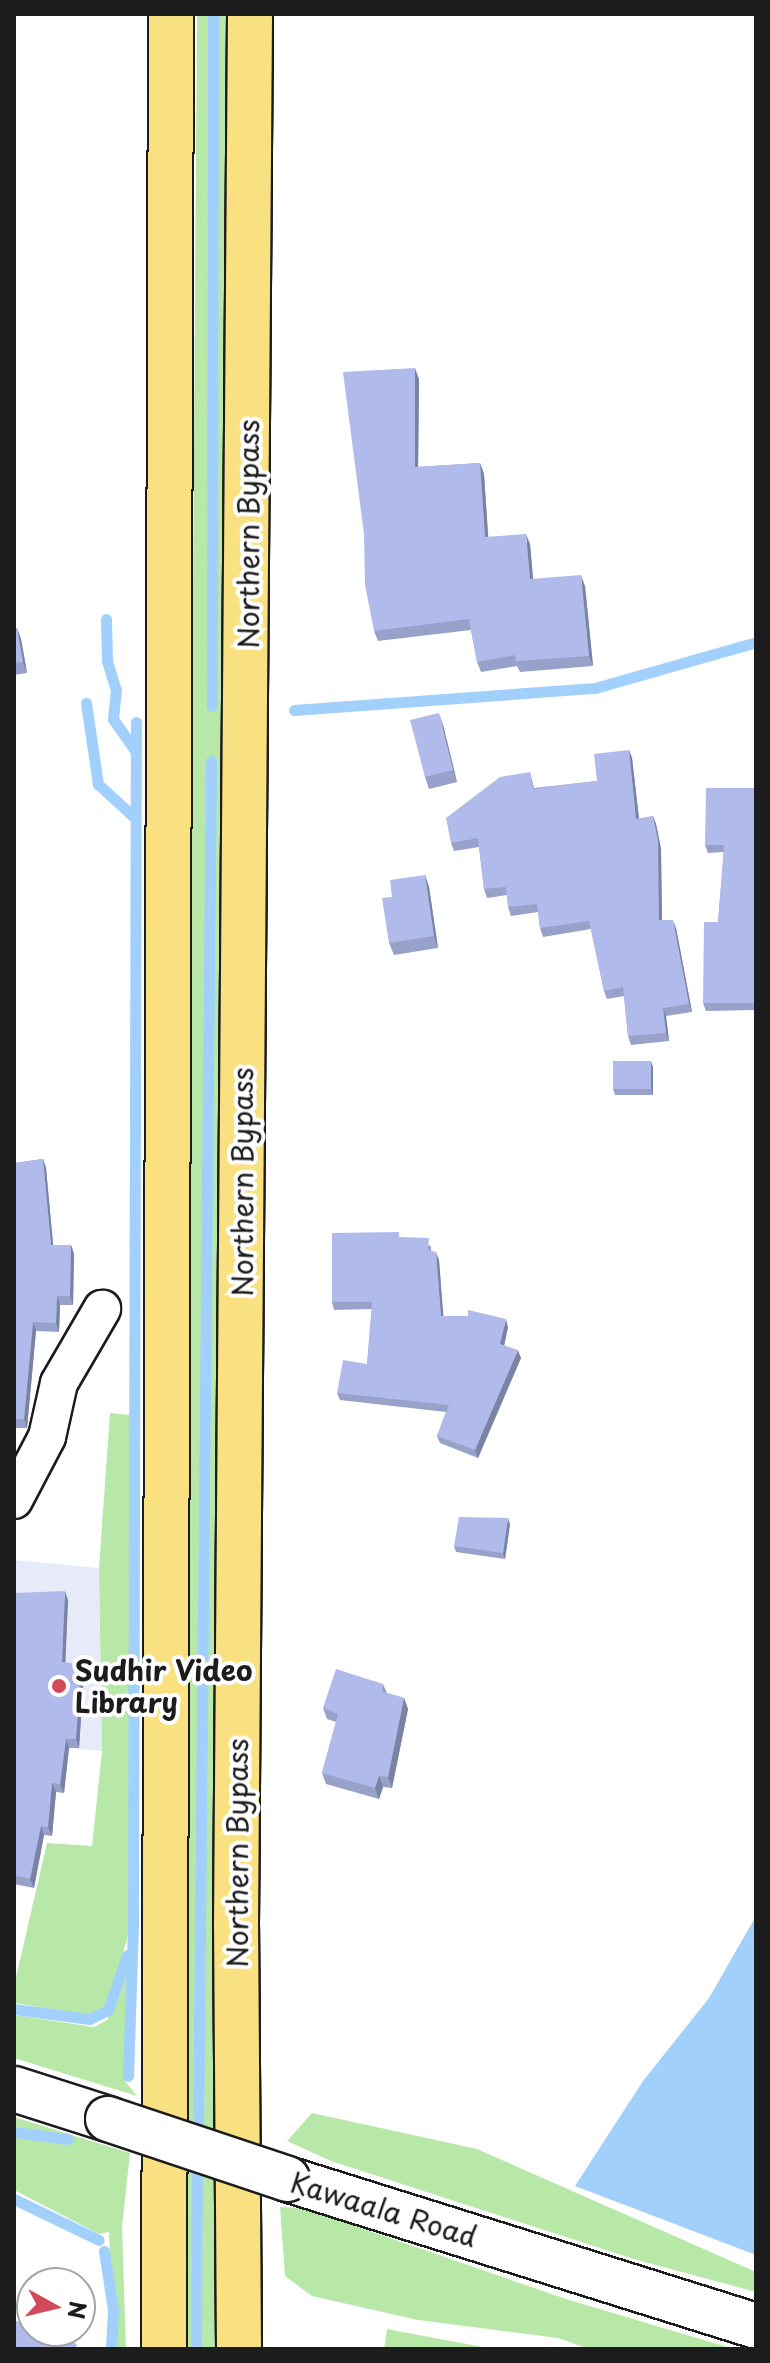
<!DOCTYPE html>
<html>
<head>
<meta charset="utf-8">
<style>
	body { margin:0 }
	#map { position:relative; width:770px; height:2363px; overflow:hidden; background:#fff; font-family:"Playpen Sans",sans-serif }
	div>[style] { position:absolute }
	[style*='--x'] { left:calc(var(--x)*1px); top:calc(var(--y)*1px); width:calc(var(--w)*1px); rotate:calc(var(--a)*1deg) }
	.built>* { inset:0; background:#e7ebf9 }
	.green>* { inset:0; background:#b8e8a7 }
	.water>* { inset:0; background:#a2d0fd }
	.stream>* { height:11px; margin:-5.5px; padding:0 5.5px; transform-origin:5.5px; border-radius:5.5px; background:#a2d0fd }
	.roads { filter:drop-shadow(2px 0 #1c1c1c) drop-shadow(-2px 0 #1c1c1c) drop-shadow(0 2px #1c1c1c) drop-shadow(0 -2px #1c1c1c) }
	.street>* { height:36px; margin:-18px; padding:0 18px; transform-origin:18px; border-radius:18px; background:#fff }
	.secondary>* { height:44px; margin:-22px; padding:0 22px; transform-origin:22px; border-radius:22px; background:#fff }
	.highway>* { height:44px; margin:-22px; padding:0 22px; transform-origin:22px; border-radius:22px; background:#f9e181 }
	.bridges { filter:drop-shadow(2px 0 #1c1c1c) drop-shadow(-2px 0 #1c1c1c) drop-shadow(0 2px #1c1c1c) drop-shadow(0 -2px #1c1c1c) }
	.secondary-bridge>* { height:44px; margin:-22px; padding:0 22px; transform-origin:22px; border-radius:22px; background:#fff }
	.wall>* { inset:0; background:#97a1ca }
	.shaded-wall>* { inset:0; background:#7b83a4 }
	.building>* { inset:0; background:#b0bbeb }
	.dots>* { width:22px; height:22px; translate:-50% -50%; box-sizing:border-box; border:4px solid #fff; border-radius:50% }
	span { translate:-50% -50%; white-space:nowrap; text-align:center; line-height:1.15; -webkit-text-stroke:8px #fff; paint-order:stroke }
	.street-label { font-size:28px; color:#1c1c1c }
	.poi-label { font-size:28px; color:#1c1c1c; font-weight:700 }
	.left { translate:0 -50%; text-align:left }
	.frame { position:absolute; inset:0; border:16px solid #1c1c1c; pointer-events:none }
	.north { position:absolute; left:16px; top:2267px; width:80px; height:80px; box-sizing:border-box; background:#fff; border:2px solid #a4a4a4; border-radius:50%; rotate:98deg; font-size:22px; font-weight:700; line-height:32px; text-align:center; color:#1c1c1c }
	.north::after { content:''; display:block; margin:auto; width:28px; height:36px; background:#d1495b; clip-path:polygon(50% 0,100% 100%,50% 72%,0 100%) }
</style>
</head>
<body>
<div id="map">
	<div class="built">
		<div style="clip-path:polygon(14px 1560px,99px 1568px,102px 1751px,31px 1745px,14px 1657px)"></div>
	</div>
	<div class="green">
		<div style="clip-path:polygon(197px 14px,232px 14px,220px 2349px,181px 2349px)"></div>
		<div style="clip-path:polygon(110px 1413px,130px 1415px,131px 1925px,107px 2008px,86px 2015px,14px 2003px,14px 1986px,47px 1843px,92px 1846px,102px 1751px,99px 1568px)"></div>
		<div style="clip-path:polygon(130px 1959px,125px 2081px,137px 2096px,14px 2058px,14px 2015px,94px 2027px,107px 2020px,119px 1997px)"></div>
		<div style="clip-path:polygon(312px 2113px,477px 2149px,756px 2272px,756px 2292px,637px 2260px,331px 2161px,287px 2141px)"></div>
		<div style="clip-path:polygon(14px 2117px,130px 2153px,122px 2227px,126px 2349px,114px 2349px,109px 2232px,99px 2234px,14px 2190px)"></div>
		<div style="clip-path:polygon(280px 2207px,303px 2208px,566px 2299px,734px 2349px,589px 2349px,558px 2338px,418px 2320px,312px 2296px,285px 2276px)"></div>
		<div style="clip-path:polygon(387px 2329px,488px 2348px,384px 2349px)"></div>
	</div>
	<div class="water">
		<div style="clip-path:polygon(756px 1916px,756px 2255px,575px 2186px,643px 2081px,709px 1998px)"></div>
	</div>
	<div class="stream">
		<div style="--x:106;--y:619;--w:42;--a:88.6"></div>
		<div style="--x:107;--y:661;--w:30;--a:73"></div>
		<div style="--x:116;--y:690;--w:29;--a:96"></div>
		<div style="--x:113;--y:719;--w:38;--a:55"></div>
		<div style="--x:86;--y:703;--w:82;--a:81.6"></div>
		<div style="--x:98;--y:784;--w:50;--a:42.6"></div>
		<div style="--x:212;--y:706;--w:692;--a:-89.92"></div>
		<div style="--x:294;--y:710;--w:302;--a:-4.2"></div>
		<div style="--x:595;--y:688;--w:167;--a:-15.9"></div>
		<div style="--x:14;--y:2009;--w:76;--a:7.6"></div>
		<div style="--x:89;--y:2019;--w:21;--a:-25"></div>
		<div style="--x:108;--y:2010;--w:58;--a:-70.9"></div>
		<div style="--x:128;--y:2076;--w:151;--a:-88.1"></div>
		<div style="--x:133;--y:1925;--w:1203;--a:-89.86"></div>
		<div style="--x:14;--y:2132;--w:54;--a:7.4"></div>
		<div style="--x:198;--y:2140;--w:1379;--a:-89.46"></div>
		<div style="--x:14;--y:2199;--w:94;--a:25.8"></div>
		<div style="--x:104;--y:2251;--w:60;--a:81.3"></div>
		<div style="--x:113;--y:2310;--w:39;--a:93"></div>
		<div style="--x:196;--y:2349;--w:191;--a:-89.7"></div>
	</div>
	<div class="roads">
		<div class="street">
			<div style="--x:14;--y:1500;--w:71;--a:-62.4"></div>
			<div style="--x:47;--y:1437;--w:55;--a:-77.5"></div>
			<div style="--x:59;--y:1383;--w:86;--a:-59.8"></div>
		</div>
		<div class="secondary">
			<div style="--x:14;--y:2089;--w:99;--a:17.7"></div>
			<div style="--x:287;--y:2179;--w:491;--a:17.4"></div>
		</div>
		<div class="highway">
			<div style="--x:164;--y:2349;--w:2335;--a:-89.83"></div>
			<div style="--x:239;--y:2349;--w:424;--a:-90.4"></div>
			<div style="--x:236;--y:1925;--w:1911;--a:-89.58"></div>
		</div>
	</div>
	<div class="bridges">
		<div class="secondary-bridge">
			<div style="--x:108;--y:2119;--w:189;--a:18.5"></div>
		</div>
	</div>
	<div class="wall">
		<div style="clip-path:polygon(419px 379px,418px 467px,480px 463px,484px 474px,488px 537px,530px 544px,533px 579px,585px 586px,593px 666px,520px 672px,517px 666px,481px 672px,477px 662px,471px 630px,378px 641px,374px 631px)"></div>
		<div style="clip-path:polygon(14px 628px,17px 628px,21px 639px,27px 673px,14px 675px)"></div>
		<div style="clip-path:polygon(443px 725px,457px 782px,429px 789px,425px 777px)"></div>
		<div style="clip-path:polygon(629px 750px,632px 758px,639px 819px,653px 816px,656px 824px,661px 849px,662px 920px,676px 928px,692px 1012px,666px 1016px,669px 1041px,631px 1045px,628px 1036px,624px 996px,607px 999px,604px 991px,591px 929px,543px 937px,540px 928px,538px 912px,511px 916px,508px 907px,507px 895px,487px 898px,484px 889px,479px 847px,454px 851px,451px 843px,530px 772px,534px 788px,597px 781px)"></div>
		<div style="clip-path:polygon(756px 788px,756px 1010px,706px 1011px,703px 1003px,718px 922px,724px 852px,708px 853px,705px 845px)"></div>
		<div style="clip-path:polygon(425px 875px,429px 887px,438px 948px,394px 955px,389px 943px,392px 897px)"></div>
		<div style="clip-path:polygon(653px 1067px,653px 1095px,615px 1095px,613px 1089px)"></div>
		<div style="clip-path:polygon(43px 1159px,46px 1168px,53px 1245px,71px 1245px,74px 1254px,73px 1305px,60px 1305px,59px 1332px,36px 1331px,27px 1428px,14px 1428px,14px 1163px)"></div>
		<div style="clip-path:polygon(401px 1237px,431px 1246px,431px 1251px,439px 1260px,443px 1316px,508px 1327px,504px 1345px,521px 1358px,478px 1458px,440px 1443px,437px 1436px,446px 1412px,340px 1400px,337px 1393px,367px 1364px,372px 1309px,334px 1310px,332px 1302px)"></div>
		<div style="clip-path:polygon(510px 1524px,505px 1559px,456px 1552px,454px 1546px)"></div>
		<div style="clip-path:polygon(14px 1593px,68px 1600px,65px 1663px,81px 1664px,84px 1673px,79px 1748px,69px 1748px,64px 1793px,56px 1792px,52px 1836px,44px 1835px,34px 1888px,14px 1884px)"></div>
		<div style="clip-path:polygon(383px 1684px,387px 1693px,404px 1698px,408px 1709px,392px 1788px,383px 1787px,379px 1799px,326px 1784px,322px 1773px,336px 1722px,327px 1719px,323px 1708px)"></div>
	</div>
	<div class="shaded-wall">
		<div style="clip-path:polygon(415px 368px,419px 379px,418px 478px,415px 467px)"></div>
		<div style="clip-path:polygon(480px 463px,484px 474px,489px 548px,485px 537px)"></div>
		<div style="clip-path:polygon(526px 534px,530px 544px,534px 590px,530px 579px)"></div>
		<div style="clip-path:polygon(581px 575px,585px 586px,593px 666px,589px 656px)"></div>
		<div style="clip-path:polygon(17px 628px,21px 639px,27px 673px,23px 662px)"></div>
		<div style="clip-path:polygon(439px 713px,443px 725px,457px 782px,453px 770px)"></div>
		<div style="clip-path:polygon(629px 750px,632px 758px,640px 827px,636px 819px)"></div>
		<div style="clip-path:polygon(653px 816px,656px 824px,661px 849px,662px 928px,659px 920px)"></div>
		<div style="clip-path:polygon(425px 875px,429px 887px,438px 948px,434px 936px)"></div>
		<div style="clip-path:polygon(673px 920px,676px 928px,692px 1012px,689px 1004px)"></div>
		<div style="clip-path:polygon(663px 1008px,666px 1016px,669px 1041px,666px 1033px)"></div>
		<div style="clip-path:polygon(651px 1061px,653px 1067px,653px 1095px,651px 1089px)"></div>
		<div style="clip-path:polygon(43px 1159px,46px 1168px,54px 1254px,51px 1245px)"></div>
		<div style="clip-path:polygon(71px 1245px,74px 1254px,73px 1305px,70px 1296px)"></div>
		<div style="clip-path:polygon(436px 1252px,439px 1260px,444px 1324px,441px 1316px)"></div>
		<div style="clip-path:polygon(57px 1296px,60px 1305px,59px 1332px,56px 1323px)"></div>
		<div style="clip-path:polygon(506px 1319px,508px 1327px,503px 1351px,500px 1344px)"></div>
		<div style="clip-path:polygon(33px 1322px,36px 1331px,27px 1428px,24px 1419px)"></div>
		<div style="clip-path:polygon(518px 1350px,521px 1358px,478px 1458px,475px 1450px)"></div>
		<div style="clip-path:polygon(508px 1518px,510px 1524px,505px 1559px,503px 1553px)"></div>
		<div style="clip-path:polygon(65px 1591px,68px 1600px,65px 1671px,62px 1662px)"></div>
		<div style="clip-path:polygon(81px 1664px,84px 1673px,79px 1748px,76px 1739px)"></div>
		<div style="clip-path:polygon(404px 1698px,408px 1709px,392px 1788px,388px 1777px)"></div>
		<div style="clip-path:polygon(66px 1739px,69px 1748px,64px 1793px,60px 1784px)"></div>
		<div style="clip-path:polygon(379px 1776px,383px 1787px,379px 1799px,375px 1788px)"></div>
		<div style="clip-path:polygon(52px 1783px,56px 1792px,52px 1836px,48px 1827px)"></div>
		<div style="clip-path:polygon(41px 1826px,44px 1835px,34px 1888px,30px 1879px)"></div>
	</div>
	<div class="building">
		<div style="clip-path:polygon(415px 368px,415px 467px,480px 463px,485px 537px,526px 534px,530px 579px,581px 575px,589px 656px,516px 661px,515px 655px,477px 662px,469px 619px,374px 631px,365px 585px,364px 534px,343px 372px)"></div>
		<div style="clip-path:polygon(14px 628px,17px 628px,23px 662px,14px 663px)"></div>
		<div style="clip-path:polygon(439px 713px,453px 770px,425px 777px,410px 720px)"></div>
		<div style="clip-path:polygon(629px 750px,636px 819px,653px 816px,658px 841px,659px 920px,673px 920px,689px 1004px,663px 1008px,666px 1033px,628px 1036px,623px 987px,604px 991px,589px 921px,540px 928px,537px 904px,508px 907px,506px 887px,484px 889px,478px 838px,451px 843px,446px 818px,500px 777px,530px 772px,533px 789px,597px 781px,594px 754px)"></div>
		<div style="clip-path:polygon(706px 788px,756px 788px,756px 1003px,703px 1003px,704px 922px,718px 922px,724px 845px,705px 845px)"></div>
		<div style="clip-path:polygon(425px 875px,434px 936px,389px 943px,382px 898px,392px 897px,390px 880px)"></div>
		<div style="clip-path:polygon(613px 1061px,651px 1061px,651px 1089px,613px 1089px)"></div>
		<div style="clip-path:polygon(43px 1159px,51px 1245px,71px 1245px,70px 1296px,57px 1296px,56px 1323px,33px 1322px,24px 1419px,14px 1419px,14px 1163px)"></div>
		<div style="clip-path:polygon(399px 1232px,399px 1237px,429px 1238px,428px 1250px,436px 1252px,441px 1316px,468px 1316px,468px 1310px,506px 1319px,500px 1344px,518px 1350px,475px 1450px,437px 1436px,449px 1405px,337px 1393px,343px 1360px,367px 1364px,372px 1302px,332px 1302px,332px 1233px)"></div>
		<div style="clip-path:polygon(459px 1517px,508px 1518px,503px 1553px,454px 1546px)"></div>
		<div style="clip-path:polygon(65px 1591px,62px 1662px,81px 1664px,76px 1739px,66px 1739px,60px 1784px,52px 1783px,48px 1827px,41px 1826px,30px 1879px,14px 1875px,14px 1593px)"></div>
		<div style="clip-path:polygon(336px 1669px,383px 1684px,382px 1692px,404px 1698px,388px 1777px,379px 1776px,375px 1788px,322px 1773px,338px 1714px,323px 1708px)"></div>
		<div style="clip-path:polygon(14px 2320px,32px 2327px,32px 2331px,43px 2331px,77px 2344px,75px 2349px,14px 2349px)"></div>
	</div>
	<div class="dots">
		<div style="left:59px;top:1686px;background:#d1495b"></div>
	</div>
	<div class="street-label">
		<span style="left:248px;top:534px;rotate:-90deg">Northern Bypass</span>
		<span style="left:242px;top:1182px;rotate:-90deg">Northern Bypass</span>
		<span style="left:237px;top:1853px;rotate:-90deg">Northern Bypass</span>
		<span style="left:384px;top:2209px;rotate:17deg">Kawaala Road</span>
	</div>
	<div class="poi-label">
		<span class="left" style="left:75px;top:1686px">Sudhir Video<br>Library</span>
	</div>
	<div class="frame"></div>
	<div class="north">N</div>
</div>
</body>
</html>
